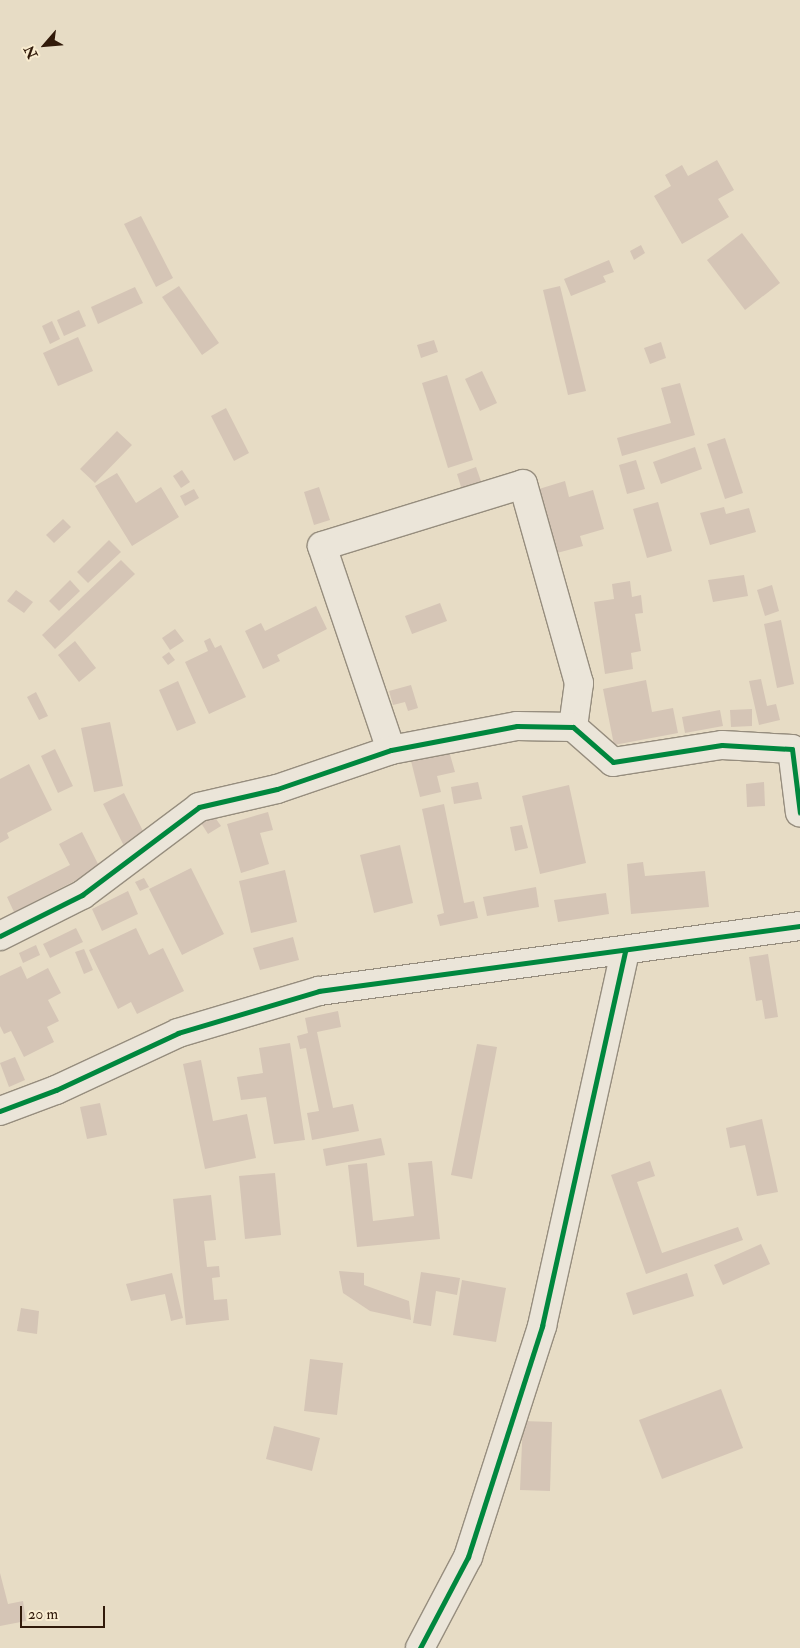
<!DOCTYPE html>
<html>
<head>
<meta charset="utf-8">
<style>
	body { margin:0 }
	#map { position:relative; width:800px; height:1648px; overflow:hidden; background:#e7dcc5; font-family:"IM FELL Double Pica",serif }
	div>[style] { position:absolute }
	[style*='--x'] { left:calc(var(--x)*1px); top:calc(var(--y)*1px); width:calc(var(--w)*1px); rotate:calc(var(--a)*1deg) }
	.building>* { inset:0; background:#d5c5b6 }
	.roads { filter:drop-shadow(1px 0 #968d7e) drop-shadow(-1px 0 #968d7e) drop-shadow(0 1px #968d7e) drop-shadow(0 -1px #968d7e) }
	.minor>* { height:28px; margin:-14px; padding:0 14px; transform-origin:14px; border-radius:14px; background:#ebe5d9 }
	.cycleway>* { height:5px; margin:-2.5px; padding:0 2.5px; transform-origin:2.5px; border-radius:2.5px; background:#00873e }
	span { translate:-50% -50%; white-space:nowrap; text-align:center; line-height:1.15; -webkit-text-stroke:4px #f9ecd0; paint-order:stroke }
	.north { position:absolute; left:20px; top:20px; width:50px; height:50px; -webkit-text-stroke:4px #f9ecd0; paint-order:stroke; rotate:243deg; font-size:14px; font-weight:700; line-height:20px; text-align:center; color:#311a0a }
	.north::after { content:''; display:block; margin:auto; width:18px; height:22px; background:#311a0a; clip-path:polygon(50% 0,100% 100%,50% 72%,0 100%) }
	.scale { position:absolute; left:20px; top:1606px; width:85px; height:22px; box-sizing:border-box; border:2px solid #311a0a; border-top:0; padding-left:6px; font-size:15px; line-height:18px; white-space:nowrap; color:#311a0a; -webkit-text-stroke:4px #f9ecd0; paint-order:stroke }
</style>
</head>
<body>
<div id="map">
	<div class="building">
		<div style="clip-path:polygon(717px 160px,734px 190px,718px 199px,729px 217px,682px 244px,654px 196px,671px 186px,665px 175px,682px 165px,688px 176px)"></div>
		<div style="clip-path:polygon(141px 216px,173px 278px,156px 287px,124px 224px)"></div>
		<div style="clip-path:polygon(742px 233px,780px 283px,745px 310px,707px 260px)"></div>
		<div style="clip-path:polygon(641px 245px,645px 253px,634px 260px,630px 251px)"></div>
		<div style="clip-path:polygon(609px 260px,614px 272px,603px 276px,606px 282px,571px 296px,564px 279px)"></div>
		<div style="clip-path:polygon(179px 286px,219px 343px,202px 355px,162px 297px)"></div>
		<div style="clip-path:polygon(560px 286px,586px 391px,568px 395px,543px 290px)"></div>
		<div style="clip-path:polygon(135px 287px,143px 303px,98px 324px,91px 307px)"></div>
		<div style="clip-path:polygon(79px 310px,86px 326px,64px 336px,57px 320px)"></div>
		<div style="clip-path:polygon(52px 321px,60px 339px,50px 344px,42px 326px)"></div>
		<div style="clip-path:polygon(78px 337px,93px 371px,58px 386px,43px 353px)"></div>
		<div style="clip-path:polygon(434px 340px,438px 352px,421px 358px,417px 345px)"></div>
		<div style="clip-path:polygon(661px 342px,666px 358px,650px 364px,644px 348px)"></div>
		<div style="clip-path:polygon(482px 371px,497px 403px,480px 411px,465px 379px)"></div>
		<div style="clip-path:polygon(447px 375px,473px 460px,448px 468px,422px 383px)"></div>
		<div style="clip-path:polygon(680px 383px,695px 435px,622px 456px,617px 438px,671px 423px,661px 388px)"></div>
		<div style="clip-path:polygon(226px 408px,249px 453px,234px 461px,211px 416px)"></div>
		<div style="clip-path:polygon(117px 431px,132px 445px,95px 483px,80px 469px)"></div>
		<div style="clip-path:polygon(725px 438px,743px 493px,725px 499px,707px 444px)"></div>
		<div style="clip-path:polygon(695px 447px,702px 469px,661px 484px,653px 462px)"></div>
		<div style="clip-path:polygon(636px 460px,645px 489px,627px 494px,619px 465px)"></div>
		<div style="clip-path:polygon(476px 467px,482px 484px,462px 490px,457px 474px)"></div>
		<div style="clip-path:polygon(182px 470px,190px 482px,181px 488px,173px 476px)"></div>
		<div style="clip-path:polygon(117px 473px,136px 503px,161px 487px,179px 517px,132px 546px,95px 486px)"></div>
		<div style="clip-path:polygon(565px 481px,569px 497px,593px 490px,604px 529px,580px 536px,583px 546px,557px 553px,539px 489px)"></div>
		<div style="clip-path:polygon(319px 487px,330px 520px,314px 525px,304px 492px)"></div>
		<div style="clip-path:polygon(194px 489px,199px 498px,185px 506px,180px 496px)"></div>
		<div style="clip-path:polygon(658px 502px,672px 551px,647px 558px,633px 509px)"></div>
		<div style="clip-path:polygon(724px 507px,726px 514px,749px 508px,756px 532px,710px 545px,700px 513px)"></div>
		<div style="clip-path:polygon(63px 519px,71px 527px,54px 543px,46px 535px)"></div>
		<div style="clip-path:polygon(109px 540px,121px 552px,88px 583px,77px 572px)"></div>
		<div style="clip-path:polygon(121px 560px,135px 574px,55px 649px,42px 635px)"></div>
		<div style="clip-path:polygon(744px 575px,748px 596px,713px 602px,708px 580px)"></div>
		<div style="clip-path:polygon(70px 580px,80px 591px,59px 611px,49px 601px)"></div>
		<div style="clip-path:polygon(630px 581px,632px 597px,641px 595px,643px 613px,635px 614px,641px 651px,631px 653px,633px 669px,605px 674px,594px 602px,614px 599px,612px 584px)"></div>
		<div style="clip-path:polygon(772px 585px,779px 611px,765px 616px,757px 590px)"></div>
		<div style="clip-path:polygon(16px 590px,33px 602px,24px 613px,7px 601px)"></div>
		<div style="clip-path:polygon(440px 603px,447px 621px,412px 634px,405px 616px)"></div>
		<div style="clip-path:polygon(316px 606px,327px 629px,277px 655px,280px 661px,263px 669px,245px 631px,261px 623px,265px 631px)"></div>
		<div style="clip-path:polygon(781px 620px,794px 684px,777px 688px,764px 624px)"></div>
		<div style="clip-path:polygon(175px 629px,184px 641px,170px 650px,162px 638px)"></div>
		<div style="clip-path:polygon(210px 638px,215px 648px,221px 645px,246px 697px,209px 714px,185px 662px,208px 651px,204px 641px)"></div>
		<div style="clip-path:polygon(75px 641px,96px 668px,79px 682px,58px 655px)"></div>
		<div style="clip-path:polygon(169px 652px,175px 660px,168px 665px,162px 657px)"></div>
		<div style="clip-path:polygon(761px 679px,767px 706px,776px 704px,780px 720px,759px 725px,749px 681px)"></div>
		<div style="clip-path:polygon(646px 680px,652px 712px,673px 708px,678px 733px,614px 745px,603px 689px)"></div>
		<div style="clip-path:polygon(178px 681px,196px 723px,177px 731px,159px 690px)"></div>
		<div style="clip-path:polygon(411px 685px,418px 708px,408px 711px,405px 702px,393px 705px,389px 691px)"></div>
		<div style="clip-path:polygon(36px 692px,48px 716px,39px 720px,27px 697px)"></div>
		<div style="clip-path:polygon(752px 709px,752px 726px,731px 727px,730px 710px)"></div>
		<div style="clip-path:polygon(720px 710px,723px 726px,685px 733px,682px 717px)"></div>
		<div style="clip-path:polygon(110px 722px,123px 786px,94px 792px,81px 728px)"></div>
		<div style="clip-path:polygon(55px 749px,73px 786px,58px 793px,41px 756px)"></div>
		<div style="clip-path:polygon(449px 751px,455px 772px,437px 776px,441px 792px,420px 797px,411px 761px)"></div>
		<div style="clip-path:polygon(29px 764px,52px 810px,7px 833px,9px 838px,0 843px,0 779px)"></div>
		<div style="clip-path:polygon(478px 782px,482px 799px,454px 804px,451px 787px)"></div>
		<div style="clip-path:polygon(764px 782px,765px 806px,747px 807px,746px 784px)"></div>
		<div style="clip-path:polygon(569px 785px,586px 863px,540px 874px,522px 796px)"></div>
		<div style="clip-path:polygon(124px 793px,147px 839px,126px 850px,103px 804px)"></div>
		<div style="clip-path:polygon(444px 804px,464px 903px,474px 901px,478px 918px,440px 926px,437px 915px,444px 913px,422px 809px)"></div>
		<div style="clip-path:polygon(268px 812px,273px 830px,260px 833px,269px 864px,241px 873px,227px 824px)"></div>
		<div style="clip-path:polygon(214px 816px,221px 826px,208px 834px,201px 823px)"></div>
		<div style="clip-path:polygon(522px 825px,528px 848px,515px 851px,510px 827px)"></div>
		<div style="clip-path:polygon(82px 832px,100px 868px,14px 912px,7px 897px,70px 865px,59px 844px)"></div>
		<div style="clip-path:polygon(400px 845px,413px 903px,374px 913px,360px 855px)"></div>
		<div style="clip-path:polygon(643px 862px,645px 876px,705px 871px,709px 907px,631px 914px,627px 864px)"></div>
		<div style="clip-path:polygon(191px 868px,224px 934px,182px 955px,149px 889px)"></div>
		<div style="clip-path:polygon(285px 870px,297px 922px,251px 933px,239px 881px)"></div>
		<div style="clip-path:polygon(144px 878px,149px 887px,140px 891px,135px 882px)"></div>
		<div style="clip-path:polygon(536px 887px,539px 907px,487px 916px,483px 897px)"></div>
		<div style="clip-path:polygon(128px 891px,138px 914px,102px 931px,92px 909px)"></div>
		<div style="clip-path:polygon(606px 893px,609px 914px,558px 922px,554px 900px)"></div>
		<div style="clip-path:polygon(76px 928px,83px 942px,50px 958px,43px 944px)"></div>
		<div style="clip-path:polygon(136px 928px,149px 955px,163px 948px,184px 991px,137px 1014px,131px 1002px,118px 1009px,89px 950px)"></div>
		<div style="clip-path:polygon(293px 937px,299px 960px,260px 970px,253px 948px)"></div>
		<div style="clip-path:polygon(36px 945px,40px 955px,23px 963px,19px 953px)"></div>
		<div style="clip-path:polygon(84px 949px,93px 970px,84px 974px,75px 952px)"></div>
		<div style="clip-path:polygon(768px 954px,778px 1017px,765px 1019px,762px 1000px,756px 1001px,749px 957px)"></div>
		<div style="clip-path:polygon(21px 966px,27px 979px,48px 968px,61px 993px,48px 1000px,59px 1021px,47px 1027px,54px 1042px,24px 1057px,11px 1031px,4px 1034px,0 1026px,0 976px)"></div>
		<div style="clip-path:polygon(338px 1011px,341px 1027px,317px 1032px,333px 1108px,353px 1104px,359px 1131px,312px 1140px,307px 1113px,319px 1111px,306px 1048px,300px 1049px,297px 1036px,308px 1033px,305px 1018px)"></div>
		<div style="clip-path:polygon(290px 1043px,305px 1140px,274px 1144px,266px 1097px,241px 1100px,237px 1077px,263px 1073px,259px 1048px)"></div>
		<div style="clip-path:polygon(477px 1044px,497px 1047px,472px 1179px,451px 1175px)"></div>
		<div style="clip-path:polygon(15px 1057px,25px 1080px,9px 1087px,0 1063px)"></div>
		<div style="clip-path:polygon(201px 1060px,213px 1121px,247px 1114px,256px 1158px,205px 1169px,183px 1064px)"></div>
		<div style="clip-path:polygon(100px 1103px,107px 1135px,87px 1139px,80px 1107px)"></div>
		<div style="clip-path:polygon(762px 1119px,778px 1192px,757px 1196px,745px 1145px,730px 1148px,726px 1128px)"></div>
		<div style="clip-path:polygon(381px 1138px,385px 1155px,326px 1166px,323px 1149px)"></div>
		<div style="clip-path:polygon(432px 1161px,440px 1239px,357px 1247px,348px 1165px,367px 1163px,373px 1221px,414px 1216px,408px 1163px)"></div>
		<div style="clip-path:polygon(650px 1161px,655px 1176px,637px 1182px,662px 1253px,738px 1227px,743px 1240px,646px 1274px,611px 1175px)"></div>
		<div style="clip-path:polygon(275px 1173px,281px 1235px,245px 1239px,239px 1176px)"></div>
		<div style="clip-path:polygon(211px 1195px,216px 1240px,204px 1241px,207px 1267px,219px 1266px,220px 1277px,212px 1278px,214px 1300px,227px 1299px,229px 1320px,186px 1325px,173px 1199px)"></div>
		<div style="clip-path:polygon(761px 1244px,770px 1264px,723px 1285px,714px 1265px)"></div>
		<div style="clip-path:polygon(339px 1271px,364px 1273px,364px 1285px,409px 1301px,411px 1320px,370px 1311px,343px 1293px)"></div>
		<div style="clip-path:polygon(421px 1272px,460px 1278px,457px 1295px,436px 1291px,431px 1326px,413px 1323px)"></div>
		<div style="clip-path:polygon(172px 1273px,183px 1318px,171px 1321px,165px 1294px,131px 1301px,126px 1284px)"></div>
		<div style="clip-path:polygon(687px 1273px,694px 1296px,633px 1315px,626px 1293px)"></div>
		<div style="clip-path:polygon(462px 1280px,506px 1288px,496px 1342px,453px 1335px)"></div>
		<div style="clip-path:polygon(21px 1308px,39px 1311px,37px 1334px,17px 1331px)"></div>
		<div style="clip-path:polygon(310px 1359px,343px 1363px,337px 1415px,304px 1411px)"></div>
		<div style="clip-path:polygon(721px 1389px,743px 1448px,662px 1479px,639px 1420px)"></div>
		<div style="clip-path:polygon(523px 1421px,552px 1422px,550px 1491px,520px 1490px)"></div>
		<div style="clip-path:polygon(274px 1426px,320px 1438px,312px 1471px,266px 1459px)"></div>
		<div style="clip-path:polygon(0 1573px,8px 1604px,23px 1601px,26px 1621px,0 1626px)"></div>
	</div>
	<div class="roads">
		<div class="minor">
			<div style="--x:391;--y:750;--w:215;--a:-108.7"></div>
			<div style="--x:322;--y:546;--w:210;--a:-17.1"></div>
			<div style="--x:523;--y:484;--w:207;--a:74.3"></div>
			<div style="--x:579;--y:683;--w:44;--a:97.8"></div>
			<div style="--x:0;--y:936;--w:92;--a:-26.6"></div>
			<div style="--x:82;--y:895;--w:146;--a:-36.9"></div>
			<div style="--x:199;--y:807;--w:80;--a:-13"></div>
			<div style="--x:277;--y:789;--w:120;--a:-18.9"></div>
			<div style="--x:391;--y:750;--w:128;--a:-10.8"></div>
			<div style="--x:517;--y:726;--w:56;--a:1"></div>
			<div style="--x:573;--y:727;--w:53;--a:41.2"></div>
			<div style="--x:613;--y:762;--w:110;--a:-8.9"></div>
			<div style="--x:722;--y:745;--w:70;--a:3.3"></div>
			<div style="--x:792;--y:749;--w:64;--a:82.9"></div>
			<div style="--x:0;--y:1111;--w:60;--a:-20.6"></div>
			<div style="--x:56;--y:1090;--w:135;--a:-25"></div>
			<div style="--x:178;--y:1033;--w:147;--a:-16.6"></div>
			<div style="--x:319;--y:991;--w:485;--a:-7.7"></div>
			<div style="--x:420;--y:1648;--w:103;--a:-62.2"></div>
			<div style="--x:468;--y:1557;--w:243;--a:-72.2"></div>
			<div style="--x:542;--y:1326;--w:384;--a:-77.5"></div>
		</div>
	</div>
	<div class="cycleway">
		<div style="--x:0;--y:936;--w:92;--a:-26.6"></div>
		<div style="--x:82;--y:895;--w:146;--a:-36.9"></div>
		<div style="--x:199;--y:807;--w:80;--a:-13"></div>
		<div style="--x:277;--y:789;--w:120;--a:-18.9"></div>
		<div style="--x:391;--y:750;--w:128;--a:-10.8"></div>
		<div style="--x:517;--y:726;--w:56;--a:1"></div>
		<div style="--x:573;--y:727;--w:53;--a:41.2"></div>
		<div style="--x:613;--y:762;--w:110;--a:-8.9"></div>
		<div style="--x:722;--y:745;--w:70;--a:3.3"></div>
		<div style="--x:792;--y:749;--w:64;--a:82.9"></div>
		<div style="--x:0;--y:1111;--w:60;--a:-20.6"></div>
		<div style="--x:56;--y:1090;--w:135;--a:-25"></div>
		<div style="--x:178;--y:1033;--w:147;--a:-16.6"></div>
		<div style="--x:319;--y:991;--w:485;--a:-7.7"></div>
		<div style="--x:420;--y:1648;--w:103;--a:-62.2"></div>
		<div style="--x:468;--y:1557;--w:243;--a:-72.2"></div>
		<div style="--x:542;--y:1326;--w:384;--a:-77.5"></div>
	</div>
	<div class="north">N</div>
	<div class="scale">20 m</div>
</div>
</body>
</html>
